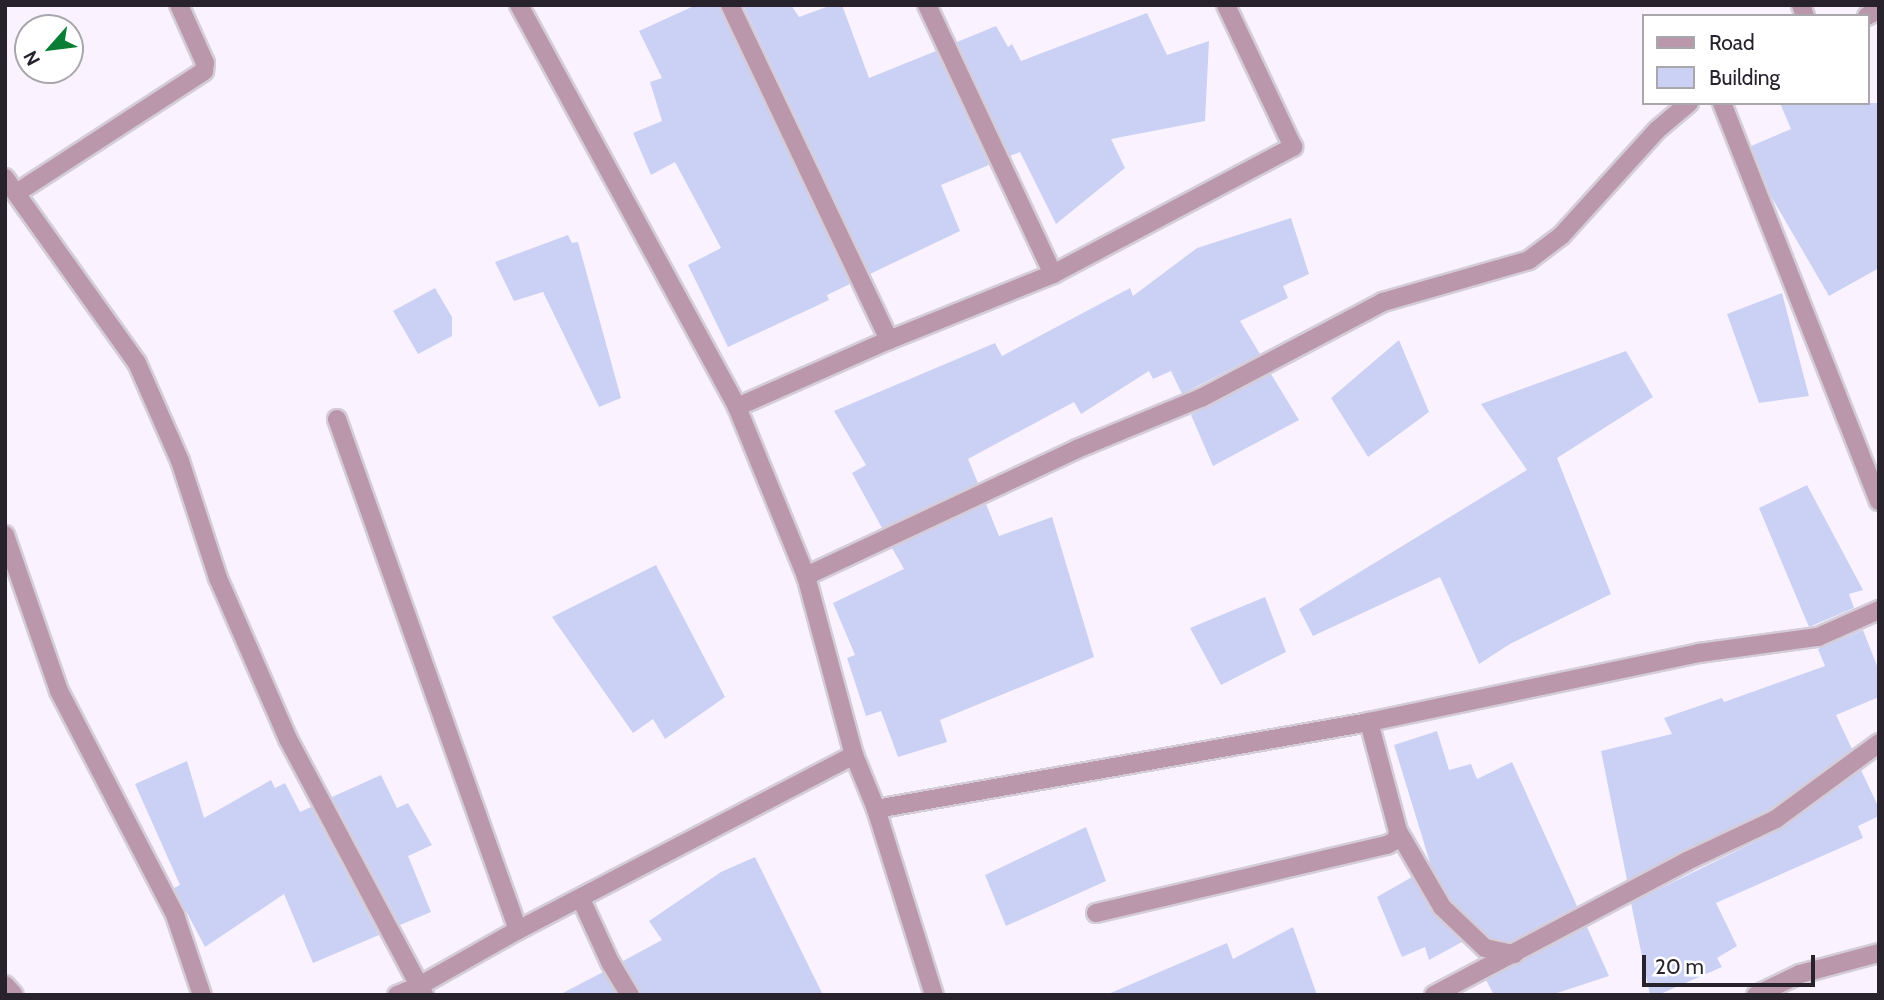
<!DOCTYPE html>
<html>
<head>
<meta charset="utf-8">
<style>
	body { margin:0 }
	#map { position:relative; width:1884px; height:1000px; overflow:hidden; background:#faf3ff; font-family:Cabin,sans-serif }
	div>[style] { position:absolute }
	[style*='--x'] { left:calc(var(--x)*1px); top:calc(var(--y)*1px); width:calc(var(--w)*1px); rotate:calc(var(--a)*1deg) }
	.building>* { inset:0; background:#cbd1f5 }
	.roads { filter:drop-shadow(2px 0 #d4cdd9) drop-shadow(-2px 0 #d4cdd9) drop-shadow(0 2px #d4cdd9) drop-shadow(0 -2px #d4cdd9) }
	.minor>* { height:18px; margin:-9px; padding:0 9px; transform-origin:9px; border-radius:9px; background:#ba97ab }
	span { translate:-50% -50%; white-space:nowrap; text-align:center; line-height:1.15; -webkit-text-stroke:5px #fff; paint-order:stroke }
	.frame { position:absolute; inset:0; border:7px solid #28222d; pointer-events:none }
	.legend { position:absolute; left:1642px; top:14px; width:228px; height:91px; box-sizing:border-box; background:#fff; border:2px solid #a9a7ab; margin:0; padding:9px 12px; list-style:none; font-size:21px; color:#28222d }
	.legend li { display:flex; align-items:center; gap:14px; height:35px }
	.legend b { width:35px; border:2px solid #a9a7ab }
	.north { position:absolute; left:14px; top:14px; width:70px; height:70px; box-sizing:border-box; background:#fff; border:2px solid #a9a7ab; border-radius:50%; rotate:242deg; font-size:19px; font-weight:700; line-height:28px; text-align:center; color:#28222d }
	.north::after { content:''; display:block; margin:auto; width:24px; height:32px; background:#0a7e35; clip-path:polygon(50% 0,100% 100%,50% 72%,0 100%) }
	.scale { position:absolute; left:1642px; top:955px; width:173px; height:32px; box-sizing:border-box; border:4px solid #28222d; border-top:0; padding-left:9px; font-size:21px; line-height:24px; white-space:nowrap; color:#28222d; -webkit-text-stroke:5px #fff; paint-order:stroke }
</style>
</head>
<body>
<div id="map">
	<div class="building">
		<div style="clip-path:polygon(696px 5px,719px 5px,850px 284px,827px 295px,829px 300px,728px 347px,688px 265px,721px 248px,675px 162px,651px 175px,633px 133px,662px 121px,650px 82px,662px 78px,639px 31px)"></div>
		<div style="clip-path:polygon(743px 5px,791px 5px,799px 17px,832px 5px,842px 5px,869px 78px,936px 51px,989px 165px,941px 185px,960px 231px,870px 274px)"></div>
		<div style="clip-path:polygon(1147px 13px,1167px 55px,1209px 41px,1205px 121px,1111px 139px,1125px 168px,1056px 224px,1020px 152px,1010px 156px,957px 42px,996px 26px,1008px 47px,1012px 44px,1021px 61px)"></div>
		<div style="clip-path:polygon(1780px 103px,1879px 103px,1879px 268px,1829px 296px,1772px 198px,1751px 146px,1791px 129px)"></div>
		<div style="clip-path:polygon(1291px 218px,1309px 274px,1283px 286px,1288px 298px,1240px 321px,1260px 354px,1182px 394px,1171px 371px,1153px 379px,1149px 371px,1081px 414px,1074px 402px,968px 459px,978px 483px,882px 528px,852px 473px,866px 465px,834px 411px,995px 343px,1002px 356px,1130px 288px,1133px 296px,1197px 248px)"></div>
		<div style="clip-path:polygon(568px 235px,572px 243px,578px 242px,621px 398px,599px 407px,543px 292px,514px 301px,495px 262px)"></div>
		<div style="clip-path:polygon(435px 288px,452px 317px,452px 336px,418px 354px,393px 311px)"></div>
		<div style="clip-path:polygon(1782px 293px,1809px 396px,1759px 403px,1727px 314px)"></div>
		<div style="clip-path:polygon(1399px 340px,1429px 412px,1368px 457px,1331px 398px)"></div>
		<div style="clip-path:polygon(1626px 351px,1653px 397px,1557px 458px,1611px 594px,1510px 644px,1479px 664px,1440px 577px,1313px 636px,1299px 609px,1527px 470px,1481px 404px)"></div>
		<div style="clip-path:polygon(1271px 374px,1299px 420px,1213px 466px,1191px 415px)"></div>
		<div style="clip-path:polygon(1807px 485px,1863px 590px,1849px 594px,1854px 608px,1809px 627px,1759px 508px)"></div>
		<div style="clip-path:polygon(986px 504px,999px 536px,1052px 517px,1094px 657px,940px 720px,947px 742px,898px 757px,881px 711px,866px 716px,847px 658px,855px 655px,833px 603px,904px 569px,892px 548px)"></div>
		<div style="clip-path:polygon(656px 565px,725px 697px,665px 739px,653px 719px,633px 733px,552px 617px)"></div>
		<div style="clip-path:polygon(1265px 597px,1286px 652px,1221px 685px,1190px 628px)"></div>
		<div style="clip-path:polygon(1863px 630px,1879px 671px,1879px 697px,1836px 715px,1852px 749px,1770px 809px,1627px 880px,1601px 751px,1672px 734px,1664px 718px,1722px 698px,1724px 702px,1825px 666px,1818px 649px)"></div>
		<div style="clip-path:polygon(1437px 731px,1449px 770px,1471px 764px,1477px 779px,1512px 762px,1577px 906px,1510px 942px,1490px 938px,1451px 900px,1431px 866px,1394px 745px)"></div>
		<div style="clip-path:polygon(187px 761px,204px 818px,271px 780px,275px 788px,285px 783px,300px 812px,311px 807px,379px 935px,313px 963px,284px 894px,205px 947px,174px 888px,180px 885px,135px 784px)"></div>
		<div style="clip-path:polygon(1861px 770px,1879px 808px,1879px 816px,1858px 826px,1863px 838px,1716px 903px,1737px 946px,1717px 958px,1722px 967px,1658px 995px,1650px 995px,1631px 903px,1781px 829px)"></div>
		<div style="clip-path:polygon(381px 775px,397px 808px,408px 803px,432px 845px,408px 856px,431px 912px,400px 925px,332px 797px)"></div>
		<div style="clip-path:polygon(1086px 827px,1106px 881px,1006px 926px,985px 875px)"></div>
		<div style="clip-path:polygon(755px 857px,823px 995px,641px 995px,623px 961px,662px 940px,649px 921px,721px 872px)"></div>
		<div style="clip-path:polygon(1412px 877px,1432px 913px,1462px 942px,1429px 960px,1425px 947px,1402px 957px,1377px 897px)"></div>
		<div style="clip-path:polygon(1293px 927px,1317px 995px,1106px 995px,1227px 943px,1233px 959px)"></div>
		<div style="clip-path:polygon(1587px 927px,1609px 976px,1551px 995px,1494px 995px,1486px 980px)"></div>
		<div style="clip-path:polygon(603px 972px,617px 995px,559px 995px)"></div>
	</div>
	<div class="roads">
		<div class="minor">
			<div style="--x:519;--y:5;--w:457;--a:61.5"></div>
			<div style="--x:737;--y:407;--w:183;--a:67.8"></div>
			<div style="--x:806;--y:576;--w:185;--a:75"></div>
			<div style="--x:854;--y:755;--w:58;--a:67.8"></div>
			<div style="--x:876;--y:809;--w:195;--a:72.7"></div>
			<div style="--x:730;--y:5;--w:371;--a:64.6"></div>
			<div style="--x:927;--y:5;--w:297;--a:64.9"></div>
			<div style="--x:1801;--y:5;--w:12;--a:70"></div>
			<div style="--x:1867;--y:16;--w:13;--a:-27"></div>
			<div style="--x:1722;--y:103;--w:428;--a:68.5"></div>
			<div style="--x:5;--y:178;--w:227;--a:54.5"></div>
			<div style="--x:137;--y:363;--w:107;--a:66.3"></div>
			<div style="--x:180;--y:461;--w:123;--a:72"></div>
			<div style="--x:218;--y:578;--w:176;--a:66.5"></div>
			<div style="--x:288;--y:739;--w:290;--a:62"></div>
			<div style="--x:18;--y:192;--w:222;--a:-33"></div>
			<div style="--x:204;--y:71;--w:8;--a:-83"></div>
			<div style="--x:205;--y:63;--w:64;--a:-114.1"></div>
			<div style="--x:737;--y:407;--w:166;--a:-23.8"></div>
			<div style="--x:889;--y:340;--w:177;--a:-21.9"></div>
			<div style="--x:1053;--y:274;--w:272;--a:-27.9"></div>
			<div style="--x:1293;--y:147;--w:157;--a:-115.3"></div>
			<div style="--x:337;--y:419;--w:542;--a:70.5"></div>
			<div style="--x:5;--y:535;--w:165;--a:70.9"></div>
			<div style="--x:59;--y:691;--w:252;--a:62.6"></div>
			<div style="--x:175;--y:915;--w:84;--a:71.4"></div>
			<div style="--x:806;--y:576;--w:299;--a:-25.1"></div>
			<div style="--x:1077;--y:449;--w:134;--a:-22.4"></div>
			<div style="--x:1201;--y:398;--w:206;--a:-27.8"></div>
			<div style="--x:1383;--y:302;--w:152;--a:-16"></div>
			<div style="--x:1529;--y:260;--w:40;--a:-37"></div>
			<div style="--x:1561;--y:236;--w:143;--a:-47.8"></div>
			<div style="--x:1657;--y:130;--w:42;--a:-40.2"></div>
			<div style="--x:876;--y:809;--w:501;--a:-10.01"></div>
			<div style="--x:1369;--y:722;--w:337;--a:-11.8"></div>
			<div style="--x:1699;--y:653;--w:120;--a:-7.7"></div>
			<div style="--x:1818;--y:637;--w:67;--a:-23.9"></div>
			<div style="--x:1398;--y:831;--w:88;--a:59.9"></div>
			<div style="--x:1442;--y:907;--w:59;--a:43.6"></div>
			<div style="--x:1485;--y:948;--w:30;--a:12"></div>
			<div style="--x:581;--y:899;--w:69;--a:65.3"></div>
			<div style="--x:610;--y:962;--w:39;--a:59"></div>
			<div style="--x:1096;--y:913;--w:299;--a:-13.2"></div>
			<div style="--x:1387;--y:845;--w:10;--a:-29"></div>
			<div style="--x:1396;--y:840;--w:9;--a:-77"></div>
			<div style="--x:1398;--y:831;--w:113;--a:-104.9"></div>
			<div style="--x:5;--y:985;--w:13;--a:48"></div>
			<div style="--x:397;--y:995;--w:24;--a:-22"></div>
			<div style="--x:419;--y:986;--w:114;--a:-29.5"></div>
			<div style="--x:518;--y:930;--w:379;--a:-27.5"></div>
			<div style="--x:1434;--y:995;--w:286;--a:-27.9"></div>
			<div style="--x:1687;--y:861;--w:98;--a:-25.3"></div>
			<div style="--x:1776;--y:819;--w:128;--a:-36.4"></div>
			<div style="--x:1756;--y:995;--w:49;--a:-25.5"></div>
			<div style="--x:1800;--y:974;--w:82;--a:-14.9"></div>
		</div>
	</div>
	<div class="frame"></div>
	<ul class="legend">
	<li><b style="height:9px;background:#ba97ab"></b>Road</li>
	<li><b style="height:19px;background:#cbd1f5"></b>Building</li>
	</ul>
	<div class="north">N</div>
	<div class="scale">20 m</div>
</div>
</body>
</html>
